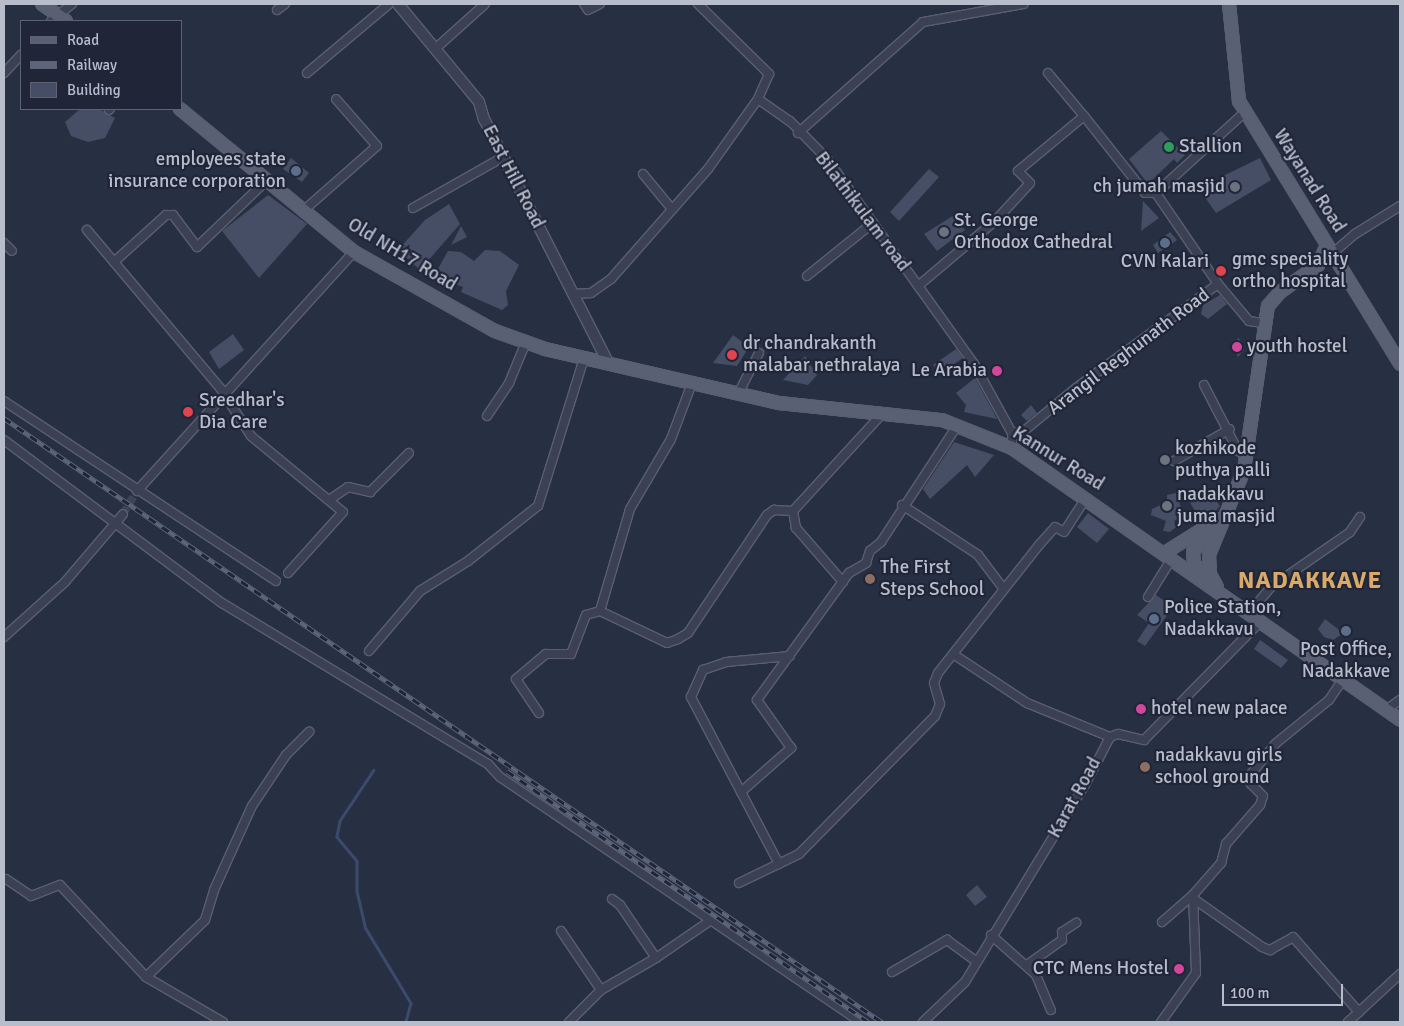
<!DOCTYPE html>
<html>
<head>
<meta charset="utf-8">
<style>
	body { margin:0 }
	#map { position:relative; width:1404px; height:1026px; overflow:hidden; background:#272f43; font-family:Signika,sans-serif }
	div>[style] { position:absolute }
	[style*='--x'] { left:calc(var(--x)*1px); top:calc(var(--y)*1px); width:calc(var(--w)*1px); rotate:calc(var(--a)*1deg) }
	.stream>* { height:2.5px; margin:-1.25px; padding:0 1.25px; transform-origin:1.25px; border-radius:1.25px; background:#3c4a6c }
	.building>* { inset:0; background:#464e65 }
	.minor-tunnel>* { height:8px; margin-top:-4px; transform-origin:0; background:repeating-linear-gradient(90deg,#3d4458 0 8px,transparent 0 12px) }
	.roads { filter:drop-shadow(1px 0 #595f70) drop-shadow(-1px 0 #595f70) drop-shadow(0 1px #595f70) drop-shadow(0 -1px #595f70) }
	.minor>* { height:8px; margin:-4px; padding:0 4px; transform-origin:4px; border-radius:4px; background:#3b4153 }
	.tertiary>* { height:10px; margin:-5px; padding:0 5px; transform-origin:5px; border-radius:5px; background:#3b4153 }
	.primary>* { height:12px; margin:-6px; padding:0 6px; transform-origin:6px; border-radius:6px; background:#596073 }
	.rail>* { height:4.5px; margin-top:-2.25px; transform-origin:0; background:repeating-linear-gradient(90deg,#202638 0 8px,#5d657a 0 16px); box-sizing:border-box; border-block:1px solid #5d657a }
	.dots>* { width:14px; height:14px; translate:-50% -50%; box-sizing:border-box; border:2px solid #202638; border-radius:50% }
	span { translate:-50% -50%; white-space:nowrap; text-align:center; line-height:1.15; -webkit-text-stroke:4.5px #202638; paint-order:stroke }
	.poi-label { font-size:19px; color:#b8bdcc }
	.left { translate:0 -50%; text-align:left }
	.right { translate:-100% -50%; text-align:right }
	.street-label { font-size:19px; color:#b8bdcc }
	.district-label { font-size:24px; color:#d8a968; font-weight:700; letter-spacing:1px }
	.frame { position:absolute; inset:0; border:5px solid #b8bdcc; pointer-events:none }
	.legend { position:absolute; left:20px; top:20px; width:162px; height:90px; box-sizing:border-box; background:#202638; border:1px solid #5d6273; margin:0; padding:6px 9px; list-style:none; font-size:15px; color:#b8bdcc }
	.legend li { display:flex; align-items:center; gap:10px; height:25px }
	.legend b { width:25px; border:1px solid #5d6273 }
	.scale { position:absolute; left:1222px; top:984px; width:121px; height:22px; box-sizing:border-box; border:2px solid #b8bdcc; border-top:0; padding-left:6px; font-size:15px; line-height:18px; white-space:nowrap; color:#b8bdcc; -webkit-text-stroke:4px #202638; paint-order:stroke }
</style>
</head>
<body>
<div id="map">
	<div class="stream">
		<div style="--x:374;--y:770;--w:61;--a:123.7"></div>
		<div style="--x:340;--y:821;--w:16;--a:101"></div>
		<div style="--x:337;--y:837;--w:31;--a:50"></div>
		<div style="--x:357;--y:861;--w:30;--a:90"></div>
		<div style="--x:357;--y:891;--w:37;--a:77"></div>
		<div style="--x:365;--y:927;--w:89;--a:58.8"></div>
		<div style="--x:411;--y:1003;--w:20;--a:105"></div>
	</div>
	<div class="building">
		<div style="clip-path:polygon(80px 109px,99px 109px,115px 118px,105px 138px,88px 142px,71px 136px,65px 122px)"></div>
		<div style="clip-path:polygon(1161px 131px,1185px 155px,1177px 163px,1174px 159px,1148px 184px,1129px 159px)"></div>
		<div style="clip-path:polygon(291px 158px,309px 173px,302px 182px,283px 169px)"></div>
		<div style="clip-path:polygon(1260px 158px,1271px 180px,1216px 213px,1202px 193px,1225px 175px)"></div>
		<div style="clip-path:polygon(929px 169px,939px 177px,899px 221px,890px 212px)"></div>
		<div style="clip-path:polygon(268px 195px,307px 224px,259px 278px,222px 231px)"></div>
		<div style="clip-path:polygon(1143px 201px,1159px 218px,1141px 231px)"></div>
		<div style="clip-path:polygon(449px 204px,460px 224px,420px 270px,398px 250px,425px 220px)"></div>
		<div style="clip-path:polygon(959px 212px,966px 221px,961px 225px,965px 230px,937px 251px,924px 234px)"></div>
		<div style="clip-path:polygon(461px 226px,467px 237px,451px 245px)"></div>
		<div style="clip-path:polygon(1170px 232px,1177px 240px,1158px 253px,1153px 245px)"></div>
		<div style="clip-path:polygon(485px 250px,500px 251px,519px 265px,506px 291px,508px 305px,502px 310px,461px 292px,463px 287px,434px 276px,448px 251px,461px 252px,474px 261px)"></div>
		<div style="clip-path:polygon(1220px 295px,1227px 304px,1208px 319px,1201px 314px,1203px 305px)"></div>
		<div style="clip-path:polygon(233px 334px,244px 350px,219px 369px,209px 352px)"></div>
		<div style="clip-path:polygon(733px 335px,749px 347px,737px 366px,713px 363px)"></div>
		<div style="clip-path:polygon(1239px 338px,1244px 350px,1238px 357px,1231px 344px)"></div>
		<div style="clip-path:polygon(956px 349px,963px 358px,939px 374px,933px 365px)"></div>
		<div style="clip-path:polygon(805px 356px,817px 375px,808px 385px,783px 380px)"></div>
		<div style="clip-path:polygon(975px 378px,994px 413px,997px 419px,964px 412px,966px 405px,956px 393px)"></div>
		<div style="clip-path:polygon(1031px 405px,1037px 413px,1027px 421px,1021px 415px)"></div>
		<div style="clip-path:polygon(954px 442px,994px 455px,975px 477px,967px 465px,930px 499px,923px 489px)"></div>
		<div style="clip-path:polygon(1209px 489px,1220px 506px,1210px 518px,1200px 519px,1189px 501px)"></div>
		<div style="clip-path:polygon(1176px 493px,1184px 516px,1174px 521px,1176px 527px,1170px 532px,1163px 531px,1166px 521px,1151px 515px,1152px 509px,1167px 502px,1167px 495px)"></div>
		<div style="clip-path:polygon(1088px 513px,1109px 529px,1097px 543px,1077px 527px)"></div>
		<div style="clip-path:polygon(1156px 595px,1173px 607px,1145px 646px,1137px 641px,1149px 623px,1137px 615px)"></div>
		<div style="clip-path:polygon(1325px 619px,1338px 629px,1341px 635px,1333px 640px,1324px 637px,1318px 629px)"></div>
		<div style="clip-path:polygon(1260px 640px,1288px 660px,1281px 668px,1254px 649px)"></div>
		<div style="clip-path:polygon(977px 885px,987px 897px,975px 906px,966px 895px)"></div>
	</div>
	<div class="minor-tunnel">
		<div style="--x:123;--y:514;--w:27;--a:-59"></div>
	</div>
	<div class="roads">
		<div class="minor">
			<div style="--x:584;--y:4;--w:7;--a:56"></div>
			<div style="--x:588;--y:10;--w:13;--a:-27"></div>
			<div style="--x:698;--y:4;--w:100;--a:44.6"></div>
			<div style="--x:769;--y:74;--w:27;--a:114"></div>
			<div style="--x:758;--y:99;--w:39;--a:35"></div>
			<div style="--x:790;--y:121;--w:54;--a:45.7"></div>
			<div style="--x:828;--y:160;--w:251;--a:54.4"></div>
			<div style="--x:974;--y:364;--w:79;--a:61.2"></div>
			<div style="--x:1012;--y:433;--w:15;--a:90"></div>
			<div style="--x:277;--y:10;--w:10;--a:-37"></div>
			<div style="--x:51;--y:21;--w:27;--a:-39"></div>
			<div style="--x:435;--y:49;--w:67;--a:-42"></div>
			<div style="--x:4;--y:73;--w:25;--a:-47"></div>
			<div style="--x:307;--y:73;--w:107;--a:-40.1"></div>
			<div style="--x:1048;--y:73;--w:56;--a:50.1"></div>
			<div style="--x:109;--y:110;--w:1;--a:-45"></div>
			<div style="--x:798;--y:133;--w:167;--a:-41.6"></div>
			<div style="--x:923;--y:22;--w:102;--a:-10.2"></div>
			<div style="--x:643;--y:174;--w:44;--a:50.5"></div>
			<div style="--x:413;--y:208;--w:103;--a:-29.5"></div>
			<div style="--x:303;--y:211;--w:98;--a:-41.3"></div>
			<div style="--x:377;--y:146;--w:62;--a:-131.1"></div>
			<div style="--x:87;--y:230;--w:208;--a:49.9"></div>
			<div style="--x:221;--y:389;--w:56;--a:57.4"></div>
			<div style="--x:251;--y:436;--w:119;--a:39.6"></div>
			<div style="--x:343;--y:512;--w:82;--a:132"></div>
			<div style="--x:4;--y:243;--w:11;--a:45"></div>
			<div style="--x:1333;--y:253;--w:29;--a:-41"></div>
			<div style="--x:1355;--y:234;--w:53;--a:-31.9"></div>
			<div style="--x:114;--y:262;--w:70;--a:-42.1"></div>
			<div style="--x:166;--y:215;--w:7;--a:0"></div>
			<div style="--x:173;--y:215;--w:40;--a:53"></div>
			<div style="--x:197;--y:247;--w:95;--a:-43.7"></div>
			<div style="--x:807;--y:276;--w:85;--a:-38.8"></div>
			<div style="--x:1218;--y:284;--w:110;--a:-124.3"></div>
			<div style="--x:1156;--y:193;--w:120;--a:-42.3"></div>
			<div style="--x:918;--y:286;--w:102;--a:-40.2"></div>
			<div style="--x:996;--y:220;--w:50;--a:-47.4"></div>
			<div style="--x:1030;--y:183;--w:17;--a:-135"></div>
			<div style="--x:1018;--y:171;--w:86;--a:-39.8"></div>
			<div style="--x:1084;--y:116;--w:98;--a:51.6"></div>
			<div style="--x:1145;--y:193;--w:11;--a:0"></div>
			<div style="--x:573;--y:294;--w:18;--a:-3"></div>
			<div style="--x:591;--y:293;--w:24;--a:-35"></div>
			<div style="--x:611;--y:279;--w:147;--a:-48.6"></div>
			<div style="--x:708;--y:169;--w:86;--a:-54.5"></div>
			<div style="--x:1204;--y:385;--w:74;--a:62.7"></div>
			<div style="--x:1238;--y:451;--w:9;--a:27"></div>
			<div style="--x:738;--y:394;--w:46;--a:-62.9"></div>
			<div style="--x:4;--y:401;--w:326;--a:33.5"></div>
			<div style="--x:487;--y:416;--w:40;--a:-56"></div>
			<div style="--x:509;--y:383;--w:44;--a:-67.5"></div>
			<div style="--x:1012;--y:433;--w:12;--a:-9"></div>
			<div style="--x:1024;--y:431;--w:67;--a:-39.6"></div>
			<div style="--x:1076;--y:388;--w:176;--a:-36.2"></div>
			<div style="--x:1218;--y:284;--w:48;--a:50"></div>
			<div style="--x:1249;--y:321;--w:14;--a:8"></div>
			<div style="--x:4;--y:440;--w:272;--a:36.8"></div>
			<div style="--x:222;--y:603;--w:311;--a:31.2"></div>
			<div style="--x:488;--y:764;--w:18;--a:47"></div>
			<div style="--x:500;--y:777;--w:435;--a:34.2"></div>
			<div style="--x:1174;--y:461;--w:64;--a:-29.7"></div>
			<div style="--x:137;--y:491;--w:323;--a:-47.8"></div>
			<div style="--x:329;--y:500;--w:23;--a:-34"></div>
			<div style="--x:348;--y:487;--w:23;--a:13"></div>
			<div style="--x:370;--y:492;--w:55;--a:-45"></div>
			<div style="--x:902;--y:505;--w:91;--a:33.3"></div>
			<div style="--x:978;--y:555;--w:41;--a:52.9"></div>
			<div style="--x:843;--y:582;--w:72;--a:-131"></div>
			<div style="--x:796;--y:528;--w:17;--a:-100"></div>
			<div style="--x:793;--y:511;--w:132;--a:-47.5"></div>
			<div style="--x:1148;--y:597;--w:46;--a:-58.4"></div>
			<div style="--x:600;--y:611;--w:106;--a:-73.6"></div>
			<div style="--x:630;--y:509;--w:81;--a:-59.6"></div>
			<div style="--x:671;--y:439;--w:60;--a:-69.4"></div>
			<div style="--x:1250;--y:612;--w:33;--a:-50"></div>
			<div style="--x:1271;--y:587;--w:96;--a:-34.8"></div>
			<div style="--x:1350;--y:532;--w:18;--a:-56"></div>
			<div style="--x:4;--y:637;--w:82;--a:-42"></div>
			<div style="--x:65;--y:582;--w:89;--a:-49.5"></div>
			<div style="--x:369;--y:651;--w:79;--a:-49.6"></div>
			<div style="--x:420;--y:591;--w:57;--a:-32"></div>
			<div style="--x:468;--y:561;--w:89;--a:-38.2"></div>
			<div style="--x:538;--y:506;--w:155;--a:-72.7"></div>
			<div style="--x:953;--y:654;--w:89;--a:33.5"></div>
			<div style="--x:1027;--y:703;--w:90;--a:22.3"></div>
			<div style="--x:1386;--y:710;--w:17;--a:-36"></div>
			<div style="--x:539;--y:713;--w:41;--a:-124.1"></div>
			<div style="--x:516;--y:679;--w:39;--a:-40"></div>
			<div style="--x:546;--y:654;--w:25;--a:0"></div>
			<div style="--x:571;--y:654;--w:42;--a:-69"></div>
			<div style="--x:586;--y:615;--w:15;--a:-16"></div>
			<div style="--x:600;--y:611;--w:74;--a:25.5"></div>
			<div style="--x:667;--y:643;--w:12;--a:-20"></div>
			<div style="--x:678;--y:639;--w:12;--a:-31"></div>
			<div style="--x:688;--y:633;--w:142;--a:-56.2"></div>
			<div style="--x:767;--y:515;--w:9;--a:-36"></div>
			<div style="--x:774;--y:510;--w:19;--a:3"></div>
			<div style="--x:741;--y:792;--w:67;--a:-41.3"></div>
			<div style="--x:791;--y:748;--w:59;--a:-125.3"></div>
			<div style="--x:757;--y:700;--w:157;--a:-54.1"></div>
			<div style="--x:849;--y:573;--w:20;--a:-30"></div>
			<div style="--x:866;--y:563;--w:13;--a:-72"></div>
			<div style="--x:870;--y:551;--w:14;--a:-39"></div>
			<div style="--x:881;--y:542;--w:139;--a:-56.8"></div>
			<div style="--x:779;--y:864;--w:189;--a:-117.8"></div>
			<div style="--x:691;--y:697;--w:30;--a:-66"></div>
			<div style="--x:703;--y:670;--w:24;--a:-19"></div>
			<div style="--x:726;--y:662;--w:64;--a:-5.4"></div>
			<div style="--x:6;--y:879;--w:30;--a:34"></div>
			<div style="--x:31;--y:896;--w:31;--a:-21"></div>
			<div style="--x:60;--y:885;--w:126;--a:46.9"></div>
			<div style="--x:146;--y:977;--w:89;--a:30.3"></div>
			<div style="--x:739;--y:883;--w:67;--a:-25.8"></div>
			<div style="--x:799;--y:854;--w:194;--a:-45.4"></div>
			<div style="--x:935;--y:716;--w:13;--a:-67"></div>
			<div style="--x:940;--y:704;--w:22;--a:-106"></div>
			<div style="--x:934;--y:683;--w:11;--a:-68"></div>
			<div style="--x:938;--y:673;--w:163;--a:-51.7"></div>
			<div style="--x:1039;--y:545;--w:24;--a:-48"></div>
			<div style="--x:1055;--y:527;--w:10;--a:29"></div>
			<div style="--x:1064;--y:532;--w:40;--a:-57.1"></div>
			<div style="--x:1194;--y:899;--w:83;--a:35.2"></div>
			<div style="--x:1262;--y:947;--w:9;--a:21"></div>
			<div style="--x:1270;--y:950;--w:26;--a:-29"></div>
			<div style="--x:1293;--y:937;--w:100;--a:48.7"></div>
			<div style="--x:1162;--y:922;--w:41;--a:-41.1"></div>
			<div style="--x:561;--y:931;--w:71;--a:55.9"></div>
			<div style="--x:991;--y:935;--w:60;--a:41.6"></div>
			<div style="--x:1036;--y:975;--w:38;--a:67"></div>
			<div style="--x:656;--y:958;--w:67;--a:-34.6"></div>
			<div style="--x:1027;--y:965;--w:43;--a:-35.5"></div>
			<div style="--x:1062;--y:940;--w:8;--a:-90"></div>
			<div style="--x:1062;--y:932;--w:17;--a:-33"></div>
			<div style="--x:892;--y:972;--w:64;--a:-30.2"></div>
			<div style="--x:947;--y:940;--w:36;--a:36"></div>
			<div style="--x:146;--y:977;--w:82;--a:-44"></div>
			<div style="--x:205;--y:920;--w:31;--a:-73"></div>
			<div style="--x:214;--y:890;--w:92;--a:-65.7"></div>
			<div style="--x:252;--y:806;--w:61;--a:-56.3"></div>
			<div style="--x:286;--y:755;--w:33;--a:-45"></div>
			<div style="--x:569;--y:1022;--w:45;--a:-45"></div>
			<div style="--x:601;--y:990;--w:64;--a:-30.2"></div>
			<div style="--x:656;--y:958;--w:64;--a:-124.2"></div>
			<div style="--x:620;--y:905;--w:10;--a:-143"></div>
			<div style="--x:923;--y:1022;--w:58;--a:-43.6"></div>
			<div style="--x:965;--y:982;--w:231;--a:-58.7"></div>
			<div style="--x:1085;--y:785;--w:54;--a:-62.5"></div>
			<div style="--x:1110;--y:737;--w:9;--a:-21"></div>
			<div style="--x:1118;--y:734;--w:27;--a:13"></div>
			<div style="--x:1144;--y:740;--w:167;--a:-45.5"></div>
			<div style="--x:1161;--y:1022;--w:60;--a:-54.5"></div>
			<div style="--x:1196;--y:973;--w:78;--a:-92.2"></div>
			<div style="--x:1193;--y:895;--w:43;--a:-48.8"></div>
			<div style="--x:1221;--y:863;--w:20;--a:-75"></div>
			<div style="--x:1226;--y:844;--w:52;--a:-48.9"></div>
			<div style="--x:1260;--y:805;--w:9;--a:-72"></div>
			<div style="--x:1263;--y:796;--w:17;--a:-135"></div>
			<div style="--x:1251;--y:784;--w:10;--a:-90"></div>
			<div style="--x:1251;--y:774;--w:38;--a:-51"></div>
			<div style="--x:1275;--y:744;--w:70;--a:-39.2"></div>
			<div style="--x:1329;--y:700;--w:23;--a:-56"></div>
			<div style="--x:1348;--y:1022;--w:71;--a:-42.7"></div>
		</div>
		<div class="tertiary">
			<div style="--x:398;--y:4;--w:127;--a:50.4"></div>
			<div style="--x:479;--y:102;--w:18;--a:74"></div>
			<div style="--x:484;--y:119;--w:275;--a:63"></div>
		</div>
		<div class="primary">
			<div style="--x:42;--y:4;--w:29;--a:35"></div>
			<div style="--x:1229;--y:4;--w:98;--a:84.1"></div>
			<div style="--x:1239;--y:101;--w:308;--a:58.5"></div>
			<div style="--x:180;--y:109;--w:225;--a:39.4"></div>
			<div style="--x:354;--y:252;--w:162;--a:29.3"></div>
			<div style="--x:495;--y:331;--w:53;--a:19.8"></div>
			<div style="--x:545;--y:349;--w:240;--a:13"></div>
			<div style="--x:779;--y:403;--w:164;--a:6"></div>
			<div style="--x:942;--y:420;--w:75;--a:21.8"></div>
			<div style="--x:1012;--y:448;--w:474;--a:35"></div>
			<div style="--x:1166;--y:552;--w:47;--a:-32"></div>
			<div style="--x:1202;--y:575;--w:14;--a:-124"></div>
			<div style="--x:1194;--y:563;--w:11;--a:-95"></div>
			<div style="--x:1193;--y:552;--w:42;--a:-51.8"></div>
			<div style="--x:1217;--y:587;--w:15;--a:-118"></div>
			<div style="--x:1210;--y:574;--w:19;--a:-93"></div>
			<div style="--x:1209;--y:555;--w:92;--a:-67.6"></div>
			<div style="--x:1244;--y:470;--w:166;--a:-81.7"></div>
			<div style="--x:1268;--y:306;--w:18;--a:-49"></div>
			<div style="--x:1280;--y:292;--w:47;--a:-35.4"></div>
			<div style="--x:1318;--y:265;--w:22;--a:-66"></div>
		</div>
	</div>
	<div class="rail">
		<div style="--x:4;--y:418;--w:1066;--a:34.53"></div>
		<div style="--x:507;--y:771;--w:440;--a:34.8"></div>
	</div>
	<div class="dots">
		<div style="left:1169px;top:147px;background:#2e9e5b"></div>
		<div style="left:296px;top:171px;background:#5c6f8a"></div>
		<div style="left:1235px;top:187px;background:#6b7280"></div>
		<div style="left:944px;top:232px;background:#6b7280"></div>
		<div style="left:1165px;top:243px;background:#5c6f8a"></div>
		<div style="left:1221px;top:271px;background:#e0444e"></div>
		<div style="left:1237px;top:347px;background:#d1479c"></div>
		<div style="left:732px;top:355px;background:#e0444e"></div>
		<div style="left:997px;top:371px;background:#d1479c"></div>
		<div style="left:188px;top:412px;background:#e0444e"></div>
		<div style="left:1165px;top:460px;background:#6b7280"></div>
		<div style="left:1167px;top:506px;background:#6b7280"></div>
		<div style="left:870px;top:579px;background:#8d6e63"></div>
		<div style="left:1154px;top:619px;background:#5c6f8a"></div>
		<div style="left:1346px;top:631px;background:#5c6f8a"></div>
		<div style="left:1141px;top:709px;background:#d1479c"></div>
		<div style="left:1145px;top:767px;background:#8d6e63"></div>
		<div style="left:1179px;top:969px;background:#d1479c"></div>
	</div>
	<div class="poi-label">
		<span class="left" style="left:1179px;top:147px">Stallion</span>
		<span class="right" style="left:286px;top:171px">employees state<br>insurance corporation</span>
		<span class="right" style="left:1225px;top:187px">ch jumah masjid</span>
		<span class="left" style="left:954px;top:232px">St. George<br>Orthodox Cathedral</span>
		<span class="left" style="left:1232px;top:271px">gmc speciality<br>ortho hospital</span>
		<span style="left:1165px;top:262px">CVN Kalari</span>
		<span class="left" style="left:743px;top:355px">dr chandrakanth<br>malabar nethralaya</span>
		<span class="left" style="left:1247px;top:347px">youth hostel</span>
		<span class="right" style="left:987px;top:371px">Le Arabia</span>
		<span class="left" style="left:199px;top:412px">Sreedhar's<br>Dia Care</span>
		<span class="left" style="left:1175px;top:460px">kozhikode<br>puthya palli</span>
		<span class="left" style="left:1177px;top:506px">nadakkavu<br>juma masjid</span>
		<span class="left" style="left:880px;top:579px">The First<br>Steps School</span>
		<span class="left" style="left:1164px;top:619px">Police Station,<br>Nadakkavu</span>
		<span style="left:1346px;top:661px">Post Office,<br>Nadakkave</span>
		<span class="left" style="left:1151px;top:709px">hotel new palace</span>
		<span class="left" style="left:1155px;top:767px">nadakkavu girls<br>school ground</span>
		<span class="right" style="left:1169px;top:969px">CTC Mens Hostel</span>
	</div>
	<div class="street-label">
		<span style="left:513px;top:177px;rotate:63deg">East Hill Road</span>
		<span style="left:1309px;top:181px;rotate:58deg">Wayanad Road</span>
		<span style="left:862px;top:212px;rotate:53deg">Bilathikulam road</span>
		<span style="left:402px;top:255px;rotate:31deg">Old NH17 Road</span>
		<span style="left:1129px;top:352px;rotate:-37deg">Arangil Reghunath Road</span>
		<span style="left:1058px;top:459px;rotate:32deg">Kannur Road</span>
		<span style="left:1075px;top:798px;rotate:-61deg">Karat Road</span>
	</div>
	<div class="district-label">
		<span style="left:1310px;top:581px">NADAKKAVE</span>
	</div>
	<div class="frame"></div>
	<ul class="legend">
	<li><b style="height:6px;background:#596073"></b>Road</li>
	<li><b style="height:6px;background:#5d657a"></b>Railway</li>
	<li><b style="height:14px;background:#464e65"></b>Building</li>
	</ul>
	<div class="scale">100 m</div>
</div>
</body>
</html>
